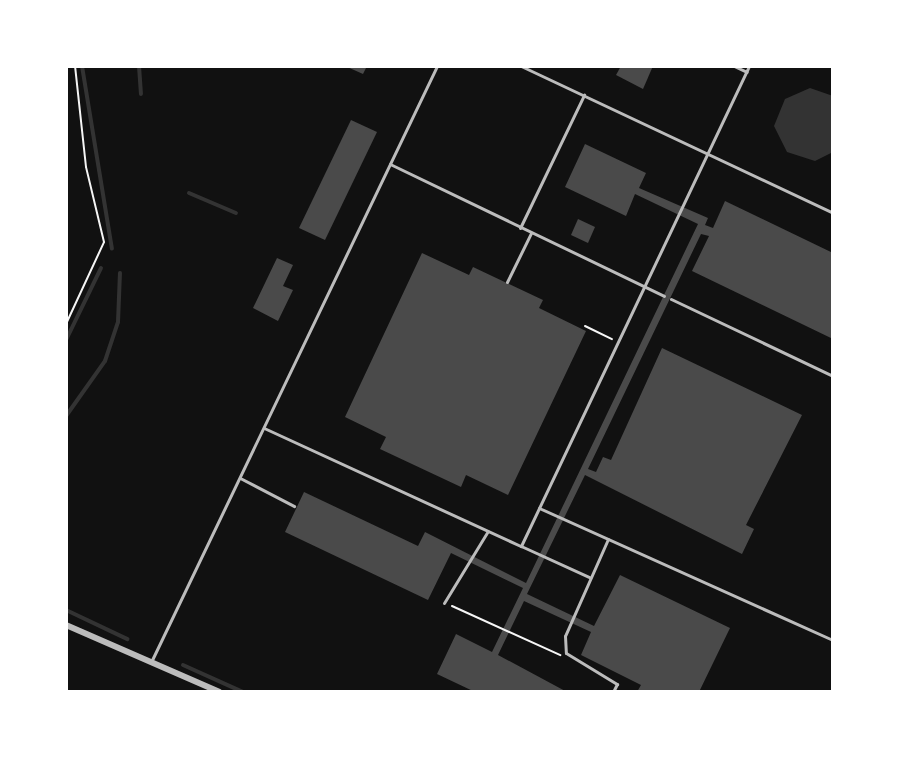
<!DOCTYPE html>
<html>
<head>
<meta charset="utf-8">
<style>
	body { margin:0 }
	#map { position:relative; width:899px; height:758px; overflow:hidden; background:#111; font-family:Overpass,sans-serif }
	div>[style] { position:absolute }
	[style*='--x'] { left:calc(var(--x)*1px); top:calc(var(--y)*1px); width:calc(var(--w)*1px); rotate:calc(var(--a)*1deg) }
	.water>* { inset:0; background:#333 }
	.stream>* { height:4px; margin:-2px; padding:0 2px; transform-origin:2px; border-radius:2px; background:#333 }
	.building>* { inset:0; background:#4a4a4a }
	.path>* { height:2px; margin:-1px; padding:0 1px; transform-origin:1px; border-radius:1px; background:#f5f5f5 }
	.service>* { height:3px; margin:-1.5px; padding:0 1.5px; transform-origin:1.5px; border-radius:1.5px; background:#bcbcbc }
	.minor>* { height:6px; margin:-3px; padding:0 3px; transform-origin:3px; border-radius:3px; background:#bcbcbc }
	span { translate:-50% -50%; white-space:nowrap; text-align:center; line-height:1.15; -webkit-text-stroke:5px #fff; paint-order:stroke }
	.frame { position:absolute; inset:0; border:68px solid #fff; pointer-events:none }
</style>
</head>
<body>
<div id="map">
	<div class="water">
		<div style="clip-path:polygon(810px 88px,833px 96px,833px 152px,815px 161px,787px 152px,774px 126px,785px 99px)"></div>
	</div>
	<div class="stream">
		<div style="--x:82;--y:66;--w:185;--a:80.7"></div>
		<div style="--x:139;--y:66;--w:28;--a:86"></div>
		<div style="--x:189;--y:193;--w:51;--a:23.1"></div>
		<div style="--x:66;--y:340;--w:80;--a:-64.1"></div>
		<div style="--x:66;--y:416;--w:67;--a:-54.7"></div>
		<div style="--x:105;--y:361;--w:41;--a:-71.6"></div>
		<div style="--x:118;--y:322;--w:49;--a:-87.7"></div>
		<div style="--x:66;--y:610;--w:68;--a:25.4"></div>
		<div style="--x:183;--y:665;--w:66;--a:24.2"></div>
	</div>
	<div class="building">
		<div style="clip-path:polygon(345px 66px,367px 66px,363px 74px)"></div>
		<div style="clip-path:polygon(621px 66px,653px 66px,643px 89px,616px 75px)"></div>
		<div style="clip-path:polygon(351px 120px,377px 132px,325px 240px,299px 228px)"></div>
		<div style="clip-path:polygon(585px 144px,646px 173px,639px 188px,708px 218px,705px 225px,713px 228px,725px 201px,833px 253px,833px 339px,692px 271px,709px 236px,701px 234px,588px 469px,596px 472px,603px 457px,611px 460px,662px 348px,802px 415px,746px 525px,754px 529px,742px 554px,585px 475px,527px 594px,594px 626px,620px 575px,730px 628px,699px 692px,637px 692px,641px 685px,581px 655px,591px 632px,524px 601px,498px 655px,567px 692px,475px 692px,437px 674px,456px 634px,492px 652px,523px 588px,451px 553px,428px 600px,285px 532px,304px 492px,418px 546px,425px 532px,526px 583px,698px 224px,635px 194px,626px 216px,565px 187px)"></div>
		<div style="clip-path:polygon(578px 219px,595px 227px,588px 243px,571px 235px)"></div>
		<div style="clip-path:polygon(422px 253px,469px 275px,473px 267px,543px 300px,539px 308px,586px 331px,508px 495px,466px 475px,461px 487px,380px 449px,386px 437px,345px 417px)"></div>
		<div style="clip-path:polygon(277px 258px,293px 265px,283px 286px,293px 290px,278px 321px,253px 308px)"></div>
	</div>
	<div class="path">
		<div style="--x:66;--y:324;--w:90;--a:-65.1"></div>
		<div style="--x:104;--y:242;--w:77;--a:-103.5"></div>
		<div style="--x:86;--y:167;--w:102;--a:-96.2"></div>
		<div style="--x:585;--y:326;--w:30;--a:26"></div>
		<div style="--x:452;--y:606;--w:119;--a:24.4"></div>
	</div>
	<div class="service">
		<div style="--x:521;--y:66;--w:345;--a:25.2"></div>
		<div style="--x:734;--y:66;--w:14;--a:25"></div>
		<div style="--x:390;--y:164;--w:304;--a:25.7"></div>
		<div style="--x:520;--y:228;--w:148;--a:-64.3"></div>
		<div style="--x:507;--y:282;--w:55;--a:-63.9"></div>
		<div style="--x:671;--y:299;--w:179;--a:25.4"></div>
		<div style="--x:264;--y:428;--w:283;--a:24.7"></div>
		<div style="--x:521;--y:546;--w:531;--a:-64.59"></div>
		<div style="--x:240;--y:478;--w:61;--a:27.4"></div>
		<div style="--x:539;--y:508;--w:322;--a:24.2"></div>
		<div style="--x:608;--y:539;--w:106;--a:113.9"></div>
		<div style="--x:565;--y:636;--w:17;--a:87"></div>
		<div style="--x:566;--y:653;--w:60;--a:31.3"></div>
		<div style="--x:617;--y:684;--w:9;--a:117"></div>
		<div style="--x:521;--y:546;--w:75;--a:24.5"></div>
		<div style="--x:444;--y:603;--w:84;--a:-58.6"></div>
		<div style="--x:151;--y:662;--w:661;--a:-64.37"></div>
	</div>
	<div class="minor">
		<div style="--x:66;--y:625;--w:167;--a:23.6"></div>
	</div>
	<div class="frame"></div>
</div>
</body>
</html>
